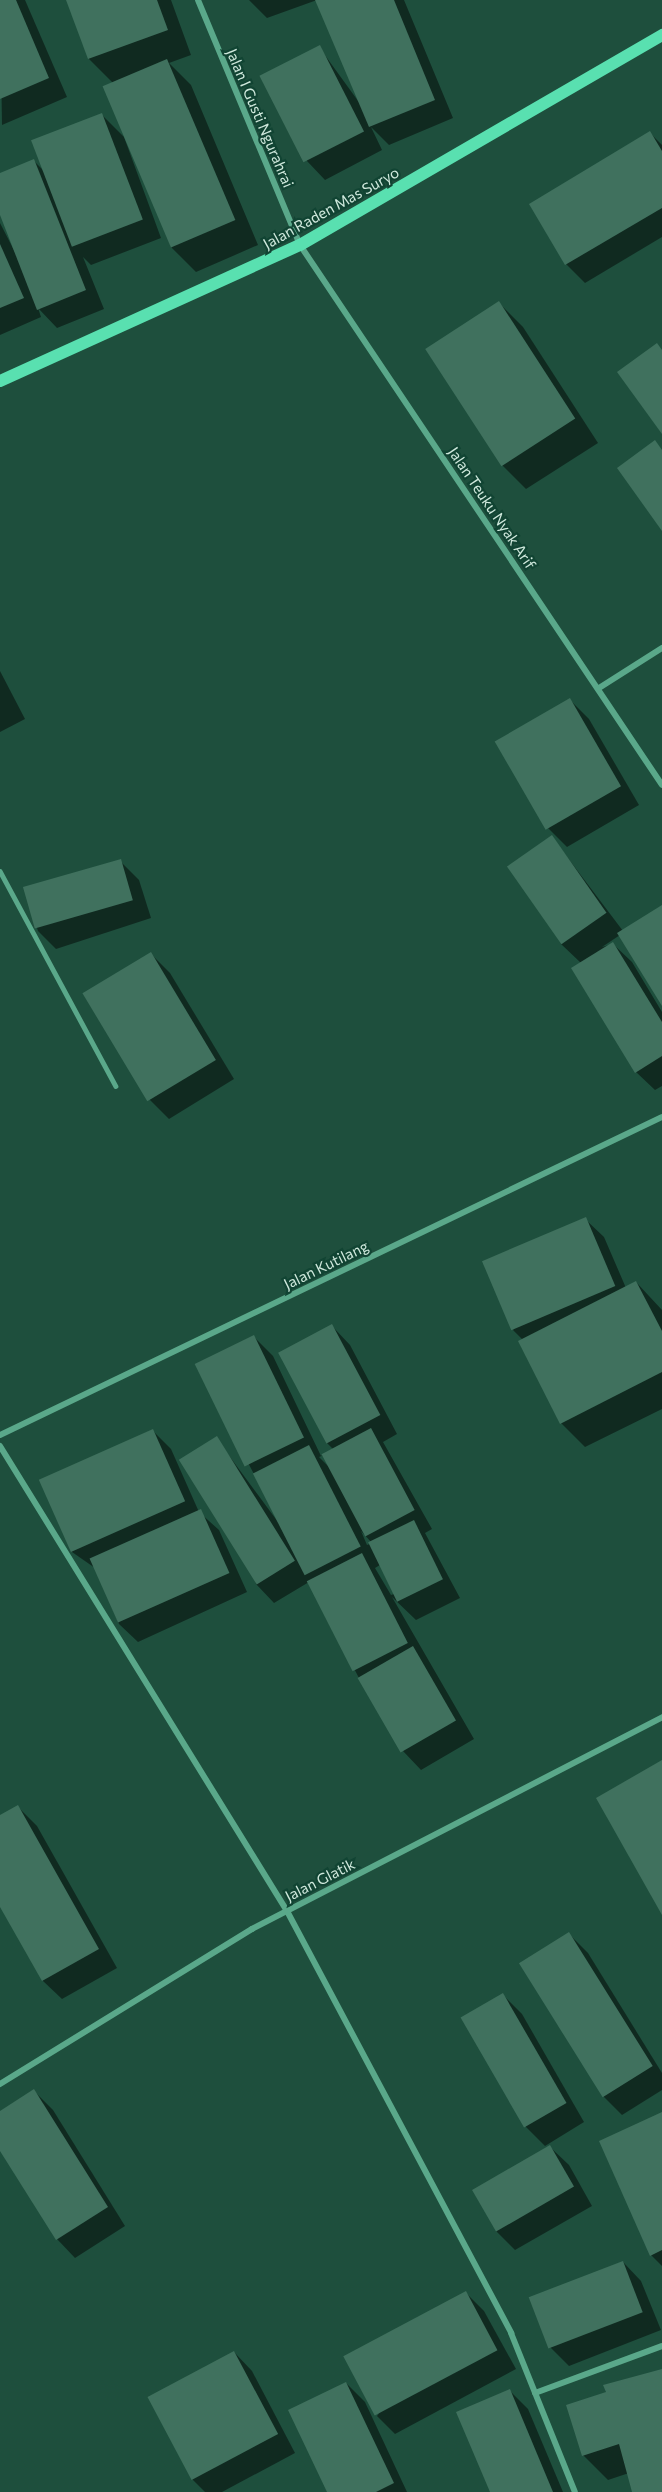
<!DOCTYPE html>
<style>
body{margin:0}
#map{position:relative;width:662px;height:2492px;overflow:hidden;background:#1e4f3d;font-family:Commissioner,sans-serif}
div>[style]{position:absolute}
.shadow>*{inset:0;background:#0007}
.building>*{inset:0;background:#40715e;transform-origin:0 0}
.lane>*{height:4.5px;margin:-2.25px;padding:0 2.25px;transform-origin:2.25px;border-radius:2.25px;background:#5aa88a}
.street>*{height:6px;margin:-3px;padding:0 3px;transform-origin:3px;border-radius:3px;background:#5aa88a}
.secondary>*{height:12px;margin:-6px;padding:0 6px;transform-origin:6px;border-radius:6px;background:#59e0b0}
span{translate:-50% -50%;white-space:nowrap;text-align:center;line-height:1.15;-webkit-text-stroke:4.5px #143;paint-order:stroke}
.street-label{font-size:15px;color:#d0e9dd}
</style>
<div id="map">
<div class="shadow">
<i style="clip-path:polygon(0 0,25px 0,67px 97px,2px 125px)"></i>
<i style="clip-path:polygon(68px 0,171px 0,191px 55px,169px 63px,191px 85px,258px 245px,196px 272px,171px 247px,113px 83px,89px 59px)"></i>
<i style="clip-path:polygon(249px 0,404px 0,453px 118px,389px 145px,371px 127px,382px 150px,325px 180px,307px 161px,319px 47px,361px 105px,317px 0,267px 18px)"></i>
<i style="clip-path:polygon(102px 115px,124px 137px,161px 238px,91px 265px,83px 257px,104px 309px,57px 328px,38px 308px,41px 317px,0 335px,0 223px,19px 260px,0 211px,0 175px,34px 161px,43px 170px)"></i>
<i style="clip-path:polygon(650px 133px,662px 145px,662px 237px,585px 283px,566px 264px)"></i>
<i style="clip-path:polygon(499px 303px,523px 327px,598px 443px,526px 489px,502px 465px)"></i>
<i style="clip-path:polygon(0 671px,25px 719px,0 732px)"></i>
<i style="clip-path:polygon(570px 700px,589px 719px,639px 805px,567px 847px,548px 828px)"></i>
<i style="clip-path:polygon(552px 837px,623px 931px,662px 907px,662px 1003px,620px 935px,602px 947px,613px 944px,632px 962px,662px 1012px,662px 1086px,655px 1090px,636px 1072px,581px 963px,561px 944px)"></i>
<i style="clip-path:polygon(120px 861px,139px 880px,151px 918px,56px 949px,38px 931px,26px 892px)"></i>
<i style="clip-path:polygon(151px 954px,170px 973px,234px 1079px,169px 1119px,150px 1100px)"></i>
<i style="clip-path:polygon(585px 1219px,604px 1237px,626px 1288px,636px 1282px,662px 1310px,662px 1409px,585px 1447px,561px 1423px,523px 1340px,513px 1330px)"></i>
<i style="clip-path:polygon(evenodd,332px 1326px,350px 1345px,397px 1434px,383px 1442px,432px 1529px,425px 1533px,460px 1598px,416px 1620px,392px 1597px,474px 1739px,421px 1770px,403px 1751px,360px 1680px,309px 1582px,274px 1603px,256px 1584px,216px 1438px,281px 1526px,197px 1365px,254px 1337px,273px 1356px,321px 1456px,333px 1449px,327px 1443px,332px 1326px,324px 1455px,328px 1466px,319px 1457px,324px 1455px,332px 1326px,361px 1531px,372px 1543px,367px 1545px,361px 1531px,332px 1326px,380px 1565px,394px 1594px,391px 1595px,375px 1568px,380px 1565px)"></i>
<i style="clip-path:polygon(152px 1430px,171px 1449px,199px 1512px,219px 1530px,247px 1592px,138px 1642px,119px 1624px,95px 1568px,72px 1552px,41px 1481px)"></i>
<i style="clip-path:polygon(18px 1807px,37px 1826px,117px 1968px,62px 1999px,43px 1981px,0 1904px,0 1817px)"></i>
<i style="clip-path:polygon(569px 1934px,588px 1953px,662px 2073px,662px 2090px,622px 2115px,603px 2096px)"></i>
<i style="clip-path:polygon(503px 1995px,522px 2014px,584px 2122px,545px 2146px,526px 2127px)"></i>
<i style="clip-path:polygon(34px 2091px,53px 2110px,125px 2226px,75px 2258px,57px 2239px,0 2148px,0 2113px)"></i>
<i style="clip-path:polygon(662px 2114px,662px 2266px,651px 2255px)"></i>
<i style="clip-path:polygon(550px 2147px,569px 2165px,592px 2206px,515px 2250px,496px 2231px)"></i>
<i style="clip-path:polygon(623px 2262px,641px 2281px,661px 2330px,569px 2366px,550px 2347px)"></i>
<i style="clip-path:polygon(466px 2293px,484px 2311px,516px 2369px,395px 2434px,377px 2416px)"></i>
<i style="clip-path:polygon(234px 2352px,252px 2371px,295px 2453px,222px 2492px,205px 2492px,192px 2479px)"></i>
<i style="clip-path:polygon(662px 2370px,662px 2492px,634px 2492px,629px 2473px,608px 2480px,583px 2455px,608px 2393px,605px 2386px)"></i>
<i style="clip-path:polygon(346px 2383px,365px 2402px,407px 2492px,328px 2492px)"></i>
<i style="clip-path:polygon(510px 2391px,528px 2409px,563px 2492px,491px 2492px)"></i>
</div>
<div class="building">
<i style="clip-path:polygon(0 0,16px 0,49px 78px,0 99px)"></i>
<i style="clip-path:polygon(66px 0,157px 0,168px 30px,88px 59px)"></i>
<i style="clip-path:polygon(315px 0,394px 0,435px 100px,369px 127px)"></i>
<i style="left:320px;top:45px;width:97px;height:68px;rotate:63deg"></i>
<i style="left:167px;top:59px;width:175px;height:70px;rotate:67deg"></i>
<i style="left:102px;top:113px;width:114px;height:76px;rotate:69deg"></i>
<i style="clip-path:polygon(650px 131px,662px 151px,662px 208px,565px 265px,529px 204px)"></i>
<i style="clip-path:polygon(34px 159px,86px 290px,37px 310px,0 215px,0 173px)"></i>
<i style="clip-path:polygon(0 244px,24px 298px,0 308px)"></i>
<i style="left:499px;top:301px;width:140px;height:88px;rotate:57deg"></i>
<i style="clip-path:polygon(657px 343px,662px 350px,662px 434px,617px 372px)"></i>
<i style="clip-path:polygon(655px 440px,662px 450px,662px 531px,617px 468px)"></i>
<i style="left:570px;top:698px;width:102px;height:87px;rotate:60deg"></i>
<i style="left:552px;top:835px;width:95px;height:55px;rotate:55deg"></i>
<i style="left:121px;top:859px;width:43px;height:102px;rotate:74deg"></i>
<i style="clip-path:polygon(662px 905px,662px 1006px,617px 933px)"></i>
<i style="clip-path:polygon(613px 942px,662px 1022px,662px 1056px,635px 1073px,571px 968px)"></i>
<i style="left:151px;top:952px;width:126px;height:80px;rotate:59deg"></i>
<i style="left:586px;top:1217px;width:75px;height:113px;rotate:67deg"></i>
<i style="clip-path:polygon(636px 1281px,662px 1331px,662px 1372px,560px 1424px,518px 1341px)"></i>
<i style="left:332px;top:1324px;width:103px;height:61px;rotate:62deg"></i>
<i style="left:254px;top:1335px;width:114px;height:66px;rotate:64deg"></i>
<i style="left:371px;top:1428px;width:93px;height:56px;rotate:62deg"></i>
<i style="left:153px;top:1429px;width:79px;height:125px;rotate:66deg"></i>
<i style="left:217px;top:1436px;width:147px;height:45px;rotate:58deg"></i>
<i style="left:309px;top:1445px;width:114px;height:63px;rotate:63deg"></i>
<i style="left:201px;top:1509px;width:70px;height:122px;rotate:66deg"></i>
<i style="left:414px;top:1520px;width:66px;height:51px;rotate:64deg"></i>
<i style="left:362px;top:1553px;width:101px;height:62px;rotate:63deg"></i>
<i style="left:413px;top:1646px;width:86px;height:64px;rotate:60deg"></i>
<i style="clip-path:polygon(662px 1760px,662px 1915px,596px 1798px)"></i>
<i style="clip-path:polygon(18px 1805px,99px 1949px,42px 1981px,0 1907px,0 1815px)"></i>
<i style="left:569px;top:1932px;width:158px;height:59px;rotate:58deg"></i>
<i style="left:503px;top:1993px;width:127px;height:49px;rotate:60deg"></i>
<i style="clip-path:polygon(34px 2089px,108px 2207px,56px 2240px,0 2151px,0 2111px)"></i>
<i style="clip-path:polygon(662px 2112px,662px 2250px,650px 2256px,599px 2141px)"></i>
<i style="left:550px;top:2145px;width:48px;height:90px;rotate:60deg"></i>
<i style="left:623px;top:2261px;width:55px;height:101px;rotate:69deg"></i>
<i style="left:466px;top:2291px;width:67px;height:139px;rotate:62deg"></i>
<i style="left:234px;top:2351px;width:94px;height:98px;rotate:62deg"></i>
<i style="clip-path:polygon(662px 2369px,662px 2492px,632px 2492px,619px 2444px,582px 2456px,566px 2405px,606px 2392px,603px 2385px)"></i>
<i style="clip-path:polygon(346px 2382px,394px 2483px,376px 2492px,327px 2492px,288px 2410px)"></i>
<i style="clip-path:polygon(510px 2389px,553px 2492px,490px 2492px,456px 2412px)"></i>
</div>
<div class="lane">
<i style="left:0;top:871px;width:244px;rotate:61.7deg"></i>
</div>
<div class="street">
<i style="left:198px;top:0;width:265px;rotate:67.4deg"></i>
<i style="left:300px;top:245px;width:650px;rotate:56.16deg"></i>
<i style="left:599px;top:688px;width:75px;rotate:-32.4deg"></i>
<i style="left:0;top:1435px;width:734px;rotate:-25.66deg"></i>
<i style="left:0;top:1446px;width:546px;rotate:58.32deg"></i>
<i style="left:287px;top:1911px;width:478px;rotate:62deg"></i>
<i style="left:511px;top:2333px;width:171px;rotate:68.1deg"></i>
<i style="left:0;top:2084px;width:296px;rotate:-31.6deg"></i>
<i style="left:252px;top:1929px;width:462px;rotate:-27.3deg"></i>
<i style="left:535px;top:2393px;width:135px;rotate:-20.3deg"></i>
</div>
<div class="secondary">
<i style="left:0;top:381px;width:329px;rotate:-24.4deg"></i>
<i style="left:300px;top:245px;width:419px;rotate:-30.1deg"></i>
</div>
<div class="street-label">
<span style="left:260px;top:118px;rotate:67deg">Jalan I Gusti Ngurahrai</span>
<span style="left:331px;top:208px;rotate:-29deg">Jalan Raden Mas Suryo</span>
<span style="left:492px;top:508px;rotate:56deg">Jalan Teuku Nyak Arif</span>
<span style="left:326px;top:1265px;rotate:-26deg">Jalan Kutilang</span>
<span style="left:320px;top:1880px;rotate:-27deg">Jalan Glatik</span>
</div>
</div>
